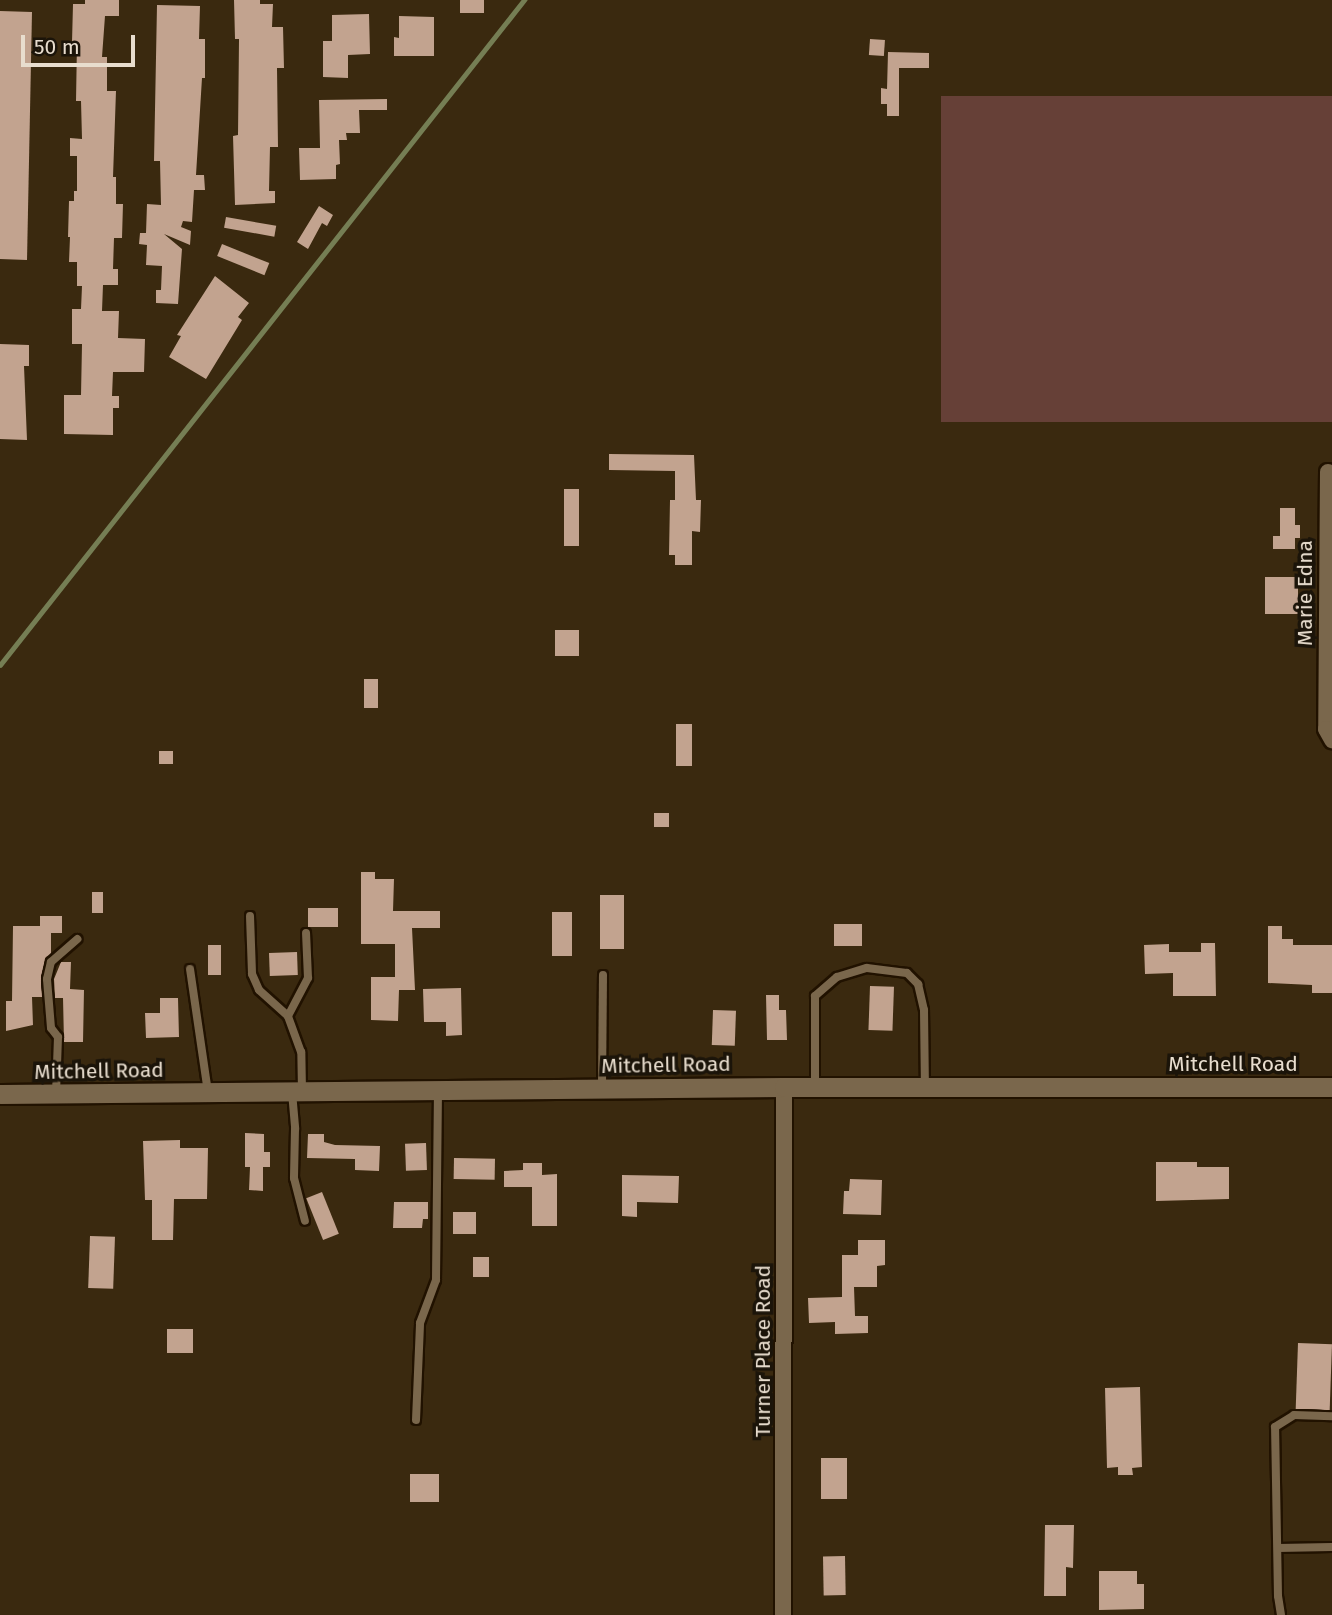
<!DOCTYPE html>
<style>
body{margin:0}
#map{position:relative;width:1332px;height:1615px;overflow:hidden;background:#3a290f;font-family:"Fira Sans",sans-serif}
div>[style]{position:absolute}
.green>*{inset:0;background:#664037;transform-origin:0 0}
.stream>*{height:4.5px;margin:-2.25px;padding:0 2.25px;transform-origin:2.25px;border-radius:2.25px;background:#757e54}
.building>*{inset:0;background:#c2a38f;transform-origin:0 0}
.roads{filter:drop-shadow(2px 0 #211200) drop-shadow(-2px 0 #211200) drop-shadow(0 2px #211200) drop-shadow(0 -2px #211200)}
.service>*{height:8px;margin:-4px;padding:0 4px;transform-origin:4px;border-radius:4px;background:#7a674c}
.minor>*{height:16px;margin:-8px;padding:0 8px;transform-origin:8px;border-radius:8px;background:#7a674c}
.tertiary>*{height:19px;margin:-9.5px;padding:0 9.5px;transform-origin:9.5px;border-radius:9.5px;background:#7a674c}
span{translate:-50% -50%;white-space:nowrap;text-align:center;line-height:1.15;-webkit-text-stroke:7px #1b1409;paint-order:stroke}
.street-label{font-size:21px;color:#e8ddce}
.scale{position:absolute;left:21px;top:35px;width:114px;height:32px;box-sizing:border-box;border:4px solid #e8ddce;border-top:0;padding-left:9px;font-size:21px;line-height:24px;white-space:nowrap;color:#e8ddce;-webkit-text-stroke:5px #1b1409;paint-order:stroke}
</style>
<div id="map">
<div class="green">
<i style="left:941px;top:96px;width:391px;height:326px"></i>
</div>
<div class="stream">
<i style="left:0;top:665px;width:847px;rotate:-51.76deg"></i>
</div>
<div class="building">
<i style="clip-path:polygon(85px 0,119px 0,119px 16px,105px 16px,102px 57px,107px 57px,107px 91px,116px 91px,113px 177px,116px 177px,116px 204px,123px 204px,122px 238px,114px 238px,113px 269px,118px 269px,118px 285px,103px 285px,102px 311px,119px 311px,118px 338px,145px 339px,144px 372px,113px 372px,112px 396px,119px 396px,119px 408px,113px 408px,113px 435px,64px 434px,64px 395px,81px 395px,82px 344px,72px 344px,72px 309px,81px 309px,82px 286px,77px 286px,77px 262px,69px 262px,70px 237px,68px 237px,69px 201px,74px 201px,74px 191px,77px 191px,77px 156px,70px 156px,70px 138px,82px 139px,81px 101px,76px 101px,77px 42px,72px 42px,73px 4px,85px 4px)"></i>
<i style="clip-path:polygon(234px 0,260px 0,260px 4px,273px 4px,272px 27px,283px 27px,284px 68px,277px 68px,278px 147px,270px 147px,269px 191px,275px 191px,275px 203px,235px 205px,233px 136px,238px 135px,239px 39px,235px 39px)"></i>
<i style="left:460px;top:0;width:24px;height:13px"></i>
<i style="clip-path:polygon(157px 5px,200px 6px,199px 39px,205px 39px,205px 78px,202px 78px,196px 175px,204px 175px,205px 190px,194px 190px,192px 222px,183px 221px,181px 227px,191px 231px,190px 245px,164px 234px,182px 249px,178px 304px,156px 303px,156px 290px,161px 290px,162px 266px,146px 265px,147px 245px,139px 244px,140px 233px,146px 233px,147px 204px,161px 205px,160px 161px,154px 161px)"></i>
<i style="clip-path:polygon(0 11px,32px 12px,27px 260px,0 259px)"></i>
<i style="clip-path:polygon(369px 14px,370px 54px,348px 55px,348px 78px,323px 77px,323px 41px,332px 41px,332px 15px)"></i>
<i style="clip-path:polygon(399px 16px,434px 17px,434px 56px,394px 56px,394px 37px,399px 38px)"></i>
<i style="left:870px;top:39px;width:15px;height:16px;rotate:4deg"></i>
<i style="clip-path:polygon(888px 52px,929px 53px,929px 68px,899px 68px,899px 116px,887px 116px,887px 104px,881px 104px,881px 88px,887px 89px)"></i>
<i style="clip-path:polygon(387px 99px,387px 110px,359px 110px,360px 133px,346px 133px,347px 140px,339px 140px,340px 164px,336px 165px,336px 179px,300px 180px,299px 148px,320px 148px,319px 100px)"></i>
<i style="clip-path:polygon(319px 206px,333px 215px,327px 226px,322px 223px,308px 249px,297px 242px)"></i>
<i style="left:226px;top:217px;width:51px;height:11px;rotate:10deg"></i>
<i style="left:222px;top:244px;width:51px;height:13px;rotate:22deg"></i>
<i style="clip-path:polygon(215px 276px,249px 303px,238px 317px,242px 320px,206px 379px,169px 357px,181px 336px,177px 335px)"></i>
<i style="clip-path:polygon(0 344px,29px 345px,29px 366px,24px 366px,27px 440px,0 439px)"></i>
<i style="clip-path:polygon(609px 454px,694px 455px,696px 500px,701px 500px,700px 532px,692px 531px,692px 565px,675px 565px,675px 555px,669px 555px,670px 500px,675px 500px,675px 471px,609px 470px)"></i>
<i style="left:564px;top:489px;width:15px;height:57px"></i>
<i style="clip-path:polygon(1280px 508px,1295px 508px,1295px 525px,1300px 525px,1300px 538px,1295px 538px,1295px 549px,1273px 549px,1273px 536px,1280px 536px)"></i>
<i style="left:1265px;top:577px;width:33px;height:37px"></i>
<i style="left:555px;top:630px;width:24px;height:26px"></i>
<i style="left:364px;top:679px;width:14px;height:29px"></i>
<i style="left:676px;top:724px;width:16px;height:42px"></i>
<i style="left:159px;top:751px;width:14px;height:13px"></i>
<i style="left:669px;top:813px;width:14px;height:15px;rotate:90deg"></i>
<i style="clip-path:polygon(361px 872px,375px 872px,375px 879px,394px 879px,393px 911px,440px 911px,440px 928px,412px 928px,415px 990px,399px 990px,398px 1021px,371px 1020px,371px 977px,395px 977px,395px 944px,361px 944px)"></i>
<i style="left:92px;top:892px;width:11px;height:21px"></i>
<i style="left:600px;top:895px;width:24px;height:54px"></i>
<i style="left:338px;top:908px;width:19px;height:30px;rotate:90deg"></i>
<i style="left:552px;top:912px;width:20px;height:44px"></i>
<i style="clip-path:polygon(40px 916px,62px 916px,62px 933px,51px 933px,51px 954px,45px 961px,41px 978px,42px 997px,32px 997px,33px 1025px,6px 1031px,6px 1001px,12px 1001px,13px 926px,40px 926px)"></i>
<i style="left:834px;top:924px;width:28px;height:22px"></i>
<i style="clip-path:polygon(1268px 926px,1282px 926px,1282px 939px,1293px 939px,1293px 945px,1332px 945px,1332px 993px,1312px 993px,1312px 985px,1268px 983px)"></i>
<i style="clip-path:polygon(1201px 943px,1215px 943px,1216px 996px,1173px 996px,1173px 973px,1145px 974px,1144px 945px,1169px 944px,1169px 952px,1201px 952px)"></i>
<i style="left:208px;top:945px;width:13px;height:30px"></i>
<i style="left:297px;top:952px;width:23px;height:28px;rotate:88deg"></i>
<i style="clip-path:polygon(61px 962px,71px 962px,70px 989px,84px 990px,83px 1042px,64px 1042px,63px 998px,55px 998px,54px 979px)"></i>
<i style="left:870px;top:986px;width:24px;height:44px;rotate:2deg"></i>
<i style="clip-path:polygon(461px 988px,462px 1035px,446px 1036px,446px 1022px,424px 1022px,423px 989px)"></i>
<i style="clip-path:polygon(766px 995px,779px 995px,779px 1010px,786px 1010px,787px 1040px,767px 1040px)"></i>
<i style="clip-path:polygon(160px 998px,178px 998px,179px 1037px,146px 1038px,145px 1013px,160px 1013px)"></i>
<i style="left:713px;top:1010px;width:23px;height:35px;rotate:2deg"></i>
<i style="clip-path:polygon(245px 1133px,264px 1134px,264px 1152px,270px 1152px,270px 1167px,263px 1167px,263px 1191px,249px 1190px,250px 1167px,245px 1167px)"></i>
<i style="clip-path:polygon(308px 1134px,324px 1134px,324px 1142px,335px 1145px,380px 1146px,379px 1171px,355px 1170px,355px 1159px,307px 1158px)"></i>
<i style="clip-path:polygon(180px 1140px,180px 1148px,208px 1148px,207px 1199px,174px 1199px,173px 1240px,152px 1240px,152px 1200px,145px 1200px,143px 1141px)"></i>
<i style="left:426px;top:1143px;width:27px;height:21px;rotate:88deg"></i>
<i style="left:454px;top:1158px;width:41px;height:21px;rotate:1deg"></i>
<i style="clip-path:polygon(1156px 1162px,1197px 1162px,1197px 1167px,1229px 1167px,1229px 1199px,1156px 1201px)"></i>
<i style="clip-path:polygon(523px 1163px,542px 1163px,542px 1175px,557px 1174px,557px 1226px,532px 1226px,532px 1187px,504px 1187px,504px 1171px,523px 1170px)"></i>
<i style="clip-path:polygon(622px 1175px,679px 1176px,678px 1203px,637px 1202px,637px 1217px,622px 1216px)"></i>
<i style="clip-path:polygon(850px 1179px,882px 1180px,881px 1215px,843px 1214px,844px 1191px,849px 1191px)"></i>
<i style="left:322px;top:1192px;width:45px;height:17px;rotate:68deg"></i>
<i style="clip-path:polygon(394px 1202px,428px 1202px,428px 1219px,423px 1219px,422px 1228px,393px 1228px)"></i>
<i style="left:476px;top:1212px;width:22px;height:23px;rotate:90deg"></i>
<i style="left:90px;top:1236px;width:25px;height:52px;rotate:2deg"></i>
<i style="clip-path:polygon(858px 1240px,885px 1240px,885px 1265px,877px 1266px,877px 1287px,854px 1287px,855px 1316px,868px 1316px,868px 1333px,835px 1334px,835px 1322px,809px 1323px,808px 1298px,842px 1297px,842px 1255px,858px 1255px)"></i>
<i style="left:489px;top:1257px;width:20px;height:16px;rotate:90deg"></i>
<i style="left:167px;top:1329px;width:26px;height:24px"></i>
<i style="left:1298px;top:1343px;width:34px;height:66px;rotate:2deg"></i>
<i style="clip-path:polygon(1140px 1387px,1142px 1467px,1132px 1468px,1133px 1475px,1118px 1475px,1118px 1467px,1107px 1468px,1105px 1388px)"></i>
<i style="left:821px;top:1458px;width:26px;height:41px"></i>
<i style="left:410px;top:1474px;width:29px;height:28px"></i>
<i style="clip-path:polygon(1045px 1525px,1074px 1525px,1073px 1568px,1066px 1567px,1066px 1596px,1044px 1596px)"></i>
<i style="left:845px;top:1556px;width:39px;height:22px;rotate:89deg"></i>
<i style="clip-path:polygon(1099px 1571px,1137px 1571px,1137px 1584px,1144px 1584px,1144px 1609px,1099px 1610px)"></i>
</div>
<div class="roads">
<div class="service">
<i style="left:250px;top:916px;width:58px;rotate:88deg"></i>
<i style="left:252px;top:974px;width:17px;rotate:66deg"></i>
<i style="left:259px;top:990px;width:39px;rotate:42deg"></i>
<i style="left:190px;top:969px;width:124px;rotate:81.7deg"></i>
<i style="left:815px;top:1087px;width:91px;rotate:-90deg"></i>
<i style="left:815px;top:996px;width:29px;rotate:-41deg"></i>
<i style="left:837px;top:977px;width:31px;rotate:-17deg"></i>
<i style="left:867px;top:968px;width:40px;rotate:7.1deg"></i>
<i style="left:907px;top:973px;width:16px;rotate:45deg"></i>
<i style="left:918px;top:984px;width:27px;rotate:77deg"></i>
<i style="left:924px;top:1010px;width:77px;rotate:89.3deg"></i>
<i style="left:602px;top:1088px;width:113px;rotate:-89.5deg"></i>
<i style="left:302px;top:1091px;width:39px;rotate:-91deg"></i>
<i style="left:301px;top:1052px;width:38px;rotate:-110deg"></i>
<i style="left:288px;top:1016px;width:43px;rotate:-62.2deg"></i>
<i style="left:308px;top:978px;width:45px;rotate:-92.5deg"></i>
<i style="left:292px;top:1092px;width:37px;rotate:85deg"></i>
<i style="left:295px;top:1129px;width:49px;rotate:91.2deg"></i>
<i style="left:294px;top:1178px;width:44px;rotate:75.7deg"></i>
<i style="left:56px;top:1094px;width:57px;rotate:-88deg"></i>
<i style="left:58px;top:1037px;width:11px;rotate:-128deg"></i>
<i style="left:51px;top:1028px;width:49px;rotate:-94.7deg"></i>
<i style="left:47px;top:979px;width:17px;rotate:-77deg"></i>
<i style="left:51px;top:962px;width:35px;rotate:-41deg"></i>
<i style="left:416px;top:1420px;width:97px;rotate:-87.6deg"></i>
<i style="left:420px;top:1323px;width:46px;rotate:-69.6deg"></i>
<i style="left:436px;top:1280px;width:190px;rotate:-89.4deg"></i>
<i style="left:1278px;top:1548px;width:54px;rotate:-1.1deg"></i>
<i style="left:1281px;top:1615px;width:19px;rotate:-99deg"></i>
<i style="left:1278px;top:1596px;width:169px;rotate:-91deg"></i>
<i style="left:1275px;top:1427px;width:22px;rotate:-32deg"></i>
<i style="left:1294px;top:1415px;width:38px;rotate:2deg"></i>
</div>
<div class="minor">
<i style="left:1328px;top:472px;width:257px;rotate:90.4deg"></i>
<i style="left:1326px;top:729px;width:13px;rotate:61deg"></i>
<i style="left:783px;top:1615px;width:528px;rotate:-89.89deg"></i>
</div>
<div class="tertiary">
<i style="left:0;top:1094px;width:784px;rotate:-0.51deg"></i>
<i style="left:784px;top:1087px;width:548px"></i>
</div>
</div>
<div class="street-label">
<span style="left:1305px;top:593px;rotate:-90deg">Marie Edna</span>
<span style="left:1233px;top:1064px">Mitchell Road</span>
<span style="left:666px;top:1065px;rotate:-1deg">Mitchell Road</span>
<span style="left:99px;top:1071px;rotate:-1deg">Mitchell Road</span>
<span style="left:763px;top:1351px;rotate:-90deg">Turner Place Road</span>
</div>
<div class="scale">50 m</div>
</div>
